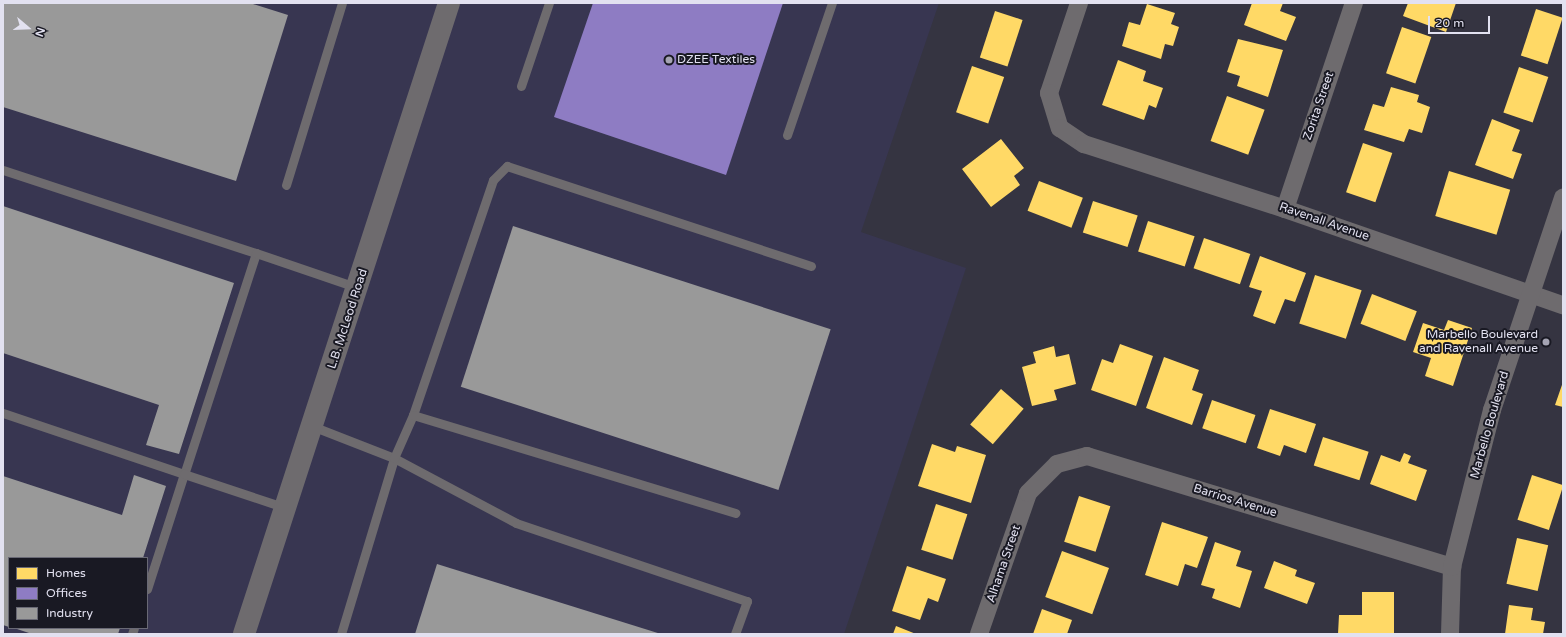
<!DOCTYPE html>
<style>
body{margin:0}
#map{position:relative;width:1566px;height:637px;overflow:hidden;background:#353441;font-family:"Varela Round",sans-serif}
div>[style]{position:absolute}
.built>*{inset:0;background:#383651}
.homes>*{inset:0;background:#ffd966;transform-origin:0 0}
.offices>*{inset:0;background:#8e7cc3}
.industry>*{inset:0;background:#999;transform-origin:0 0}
.service>*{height:9px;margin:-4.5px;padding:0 4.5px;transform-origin:4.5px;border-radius:4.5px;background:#6e6b6e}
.minor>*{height:18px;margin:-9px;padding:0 9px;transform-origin:9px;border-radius:9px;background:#6e6b6e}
.tertiary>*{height:22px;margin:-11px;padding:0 11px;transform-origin:11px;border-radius:11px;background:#6e6b6e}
.dots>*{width:11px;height:11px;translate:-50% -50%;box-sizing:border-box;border:2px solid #191923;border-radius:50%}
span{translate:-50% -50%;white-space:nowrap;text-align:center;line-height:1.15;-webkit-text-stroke:4px #191923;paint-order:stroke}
.poi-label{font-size:12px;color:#e2e1f0}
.left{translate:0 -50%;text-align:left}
.right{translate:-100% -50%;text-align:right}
.street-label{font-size:12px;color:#e2e1f0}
.frame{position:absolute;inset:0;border:4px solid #e2e1f0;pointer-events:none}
.legend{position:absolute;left:8px;top:557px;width:140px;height:72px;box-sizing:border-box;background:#191923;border:1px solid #696975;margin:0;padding:5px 7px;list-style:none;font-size:12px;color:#e2e1f0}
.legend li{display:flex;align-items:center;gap:8px;height:20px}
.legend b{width:20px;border:1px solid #696975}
.north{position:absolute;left:8px;top:8px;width:40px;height:40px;-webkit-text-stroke:3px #191923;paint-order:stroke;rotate:109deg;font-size:11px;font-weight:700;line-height:16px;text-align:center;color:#e2e1f0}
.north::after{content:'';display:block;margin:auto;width:14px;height:18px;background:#e2e1f0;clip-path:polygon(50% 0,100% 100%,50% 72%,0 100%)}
.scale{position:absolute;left:1428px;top:16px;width:62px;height:18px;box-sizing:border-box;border:2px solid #e2e1f0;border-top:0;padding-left:5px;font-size:12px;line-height:14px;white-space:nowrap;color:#e2e1f0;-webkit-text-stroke:3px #191923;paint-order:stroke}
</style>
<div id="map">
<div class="built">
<i style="clip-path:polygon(evenodd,3px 3px,939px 3px,861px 232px,966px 268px,844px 634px,3px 634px,3px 3px,9px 558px,147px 558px,147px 628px,9px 628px,9px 558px)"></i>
</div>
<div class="homes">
<i style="clip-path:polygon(1252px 3px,1283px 3px,1280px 11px,1296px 17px,1286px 41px,1244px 25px)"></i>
<i style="clip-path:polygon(1408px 3px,1456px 3px,1446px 32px,1403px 16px)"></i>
<i style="clip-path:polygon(1147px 4px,1175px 13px,1171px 24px,1179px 27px,1173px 46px,1165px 44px,1161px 59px,1122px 46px,1129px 22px,1140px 25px)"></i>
<i style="left:1536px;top:9px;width:28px;height:49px;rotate:18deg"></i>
<i style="left:995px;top:11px;width:29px;height:49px;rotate:18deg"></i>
<i style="left:1402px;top:27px;width:31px;height:49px;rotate:19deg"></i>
<i style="clip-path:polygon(1238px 39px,1283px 50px,1268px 97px,1237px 86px,1240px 76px,1227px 72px)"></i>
<i style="clip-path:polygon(1118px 60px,1146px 71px,1143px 81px,1163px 88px,1156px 108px,1149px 105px,1144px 120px,1102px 105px)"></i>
<i style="left:972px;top:66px;width:34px;height:49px;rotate:19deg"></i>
<i style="left:1519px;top:67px;width:31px;height:48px;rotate:19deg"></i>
<i style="clip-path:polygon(1391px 87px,1419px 95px,1417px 102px,1430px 107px,1422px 133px,1409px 129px,1404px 142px,1364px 130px,1373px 104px,1384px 107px)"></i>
<i style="left:1227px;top:96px;width:40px;height:48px;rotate:20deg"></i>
<i style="clip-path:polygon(1492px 119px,1520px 130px,1512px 151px,1522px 154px,1513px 179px,1475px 165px)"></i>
<i style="clip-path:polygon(1001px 139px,1024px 168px,1014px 176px,1020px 185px,991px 207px,962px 169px)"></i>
<i style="left:1363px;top:143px;width:31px;height:52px;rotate:19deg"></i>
<i style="left:1449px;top:171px;width:64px;height:47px;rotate:17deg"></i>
<i style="left:1039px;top:181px;width:47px;height:32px;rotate:21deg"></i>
<i style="left:1093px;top:201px;width:47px;height:33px;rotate:18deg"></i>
<i style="left:1148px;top:221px;width:49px;height:32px;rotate:18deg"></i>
<i style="left:1204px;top:238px;width:49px;height:32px;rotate:19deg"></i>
<i style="clip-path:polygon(1260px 256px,1306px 273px,1295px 302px,1285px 299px,1275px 324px,1253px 316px,1262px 291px,1249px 287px)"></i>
<i style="left:1315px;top:275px;width:49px;height:51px;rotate:18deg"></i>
<i style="left:1372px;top:294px;width:48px;height:32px;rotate:21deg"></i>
<i style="clip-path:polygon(1448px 320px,1472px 328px,1453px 386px,1425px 376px,1431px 358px,1413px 352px,1423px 323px,1444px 330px)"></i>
<i style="clip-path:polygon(1120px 344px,1153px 356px,1136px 406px,1091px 390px,1102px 359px,1113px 363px)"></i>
<i style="clip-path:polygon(1054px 346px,1056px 357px,1069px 354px,1076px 384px,1054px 390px,1057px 400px,1032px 406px,1022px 367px,1036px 363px,1033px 352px)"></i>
<i style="clip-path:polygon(1164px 357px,1199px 370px,1192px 390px,1203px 394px,1192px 425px,1146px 408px)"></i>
<i style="clip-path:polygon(1563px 382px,1563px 407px,1555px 405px)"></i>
<i style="left:1001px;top:389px;width:30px;height:47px;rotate:41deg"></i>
<i style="left:1212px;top:400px;width:46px;height:30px;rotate:19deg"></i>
<i style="clip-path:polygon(1270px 409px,1316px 424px,1306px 453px,1284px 445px,1280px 456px,1257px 448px)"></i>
<i style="left:1323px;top:437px;width:48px;height:30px;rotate:18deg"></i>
<i style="clip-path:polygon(932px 444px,955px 452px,957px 446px,986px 455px,971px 503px,918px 486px)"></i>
<i style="clip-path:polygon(1404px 453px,1411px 456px,1408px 463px,1427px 470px,1416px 501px,1370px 484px,1381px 455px,1400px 462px)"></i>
<i style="left:1532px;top:475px;width:33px;height:47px;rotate:18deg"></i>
<i style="left:1079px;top:496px;width:33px;height:48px;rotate:18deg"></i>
<i style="left:936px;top:504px;width:33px;height:48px;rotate:18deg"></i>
<i style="clip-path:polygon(1162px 522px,1208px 537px,1197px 568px,1185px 564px,1178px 586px,1145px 575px)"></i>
<i style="left:1517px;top:538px;width:32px;height:47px;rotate:13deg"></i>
<i style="clip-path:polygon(1215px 542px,1241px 551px,1236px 566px,1252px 571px,1240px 608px,1212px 598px,1215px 589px,1201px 585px)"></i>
<i style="left:1062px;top:551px;width:50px;height:49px;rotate:20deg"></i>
<i style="clip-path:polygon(1274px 561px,1297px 570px,1295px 576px,1315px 583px,1307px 604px,1264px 588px)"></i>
<i style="clip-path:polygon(907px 566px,946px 579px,938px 602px,928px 598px,920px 620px,892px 611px)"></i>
<i style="clip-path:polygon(1362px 592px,1394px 592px,1394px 634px,1338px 634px,1339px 615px,1362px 615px)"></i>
<i style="clip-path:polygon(1509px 605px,1533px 608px,1531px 620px,1545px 622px,1543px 634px,1505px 634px)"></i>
<i style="clip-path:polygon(1042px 609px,1072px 620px,1067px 634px,1033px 634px)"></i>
<i style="clip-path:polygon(896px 626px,916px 634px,893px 634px)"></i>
</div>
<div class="offices">
<i style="clip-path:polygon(593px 3px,783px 3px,726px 175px,554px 117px)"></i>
</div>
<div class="industry">
<i style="clip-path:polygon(3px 3px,250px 3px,288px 15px,236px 181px,3px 107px)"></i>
<i style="clip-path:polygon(3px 206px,234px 283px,179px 454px,146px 445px,159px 405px,3px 353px)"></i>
<i style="left:513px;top:226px;width:334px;height:169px;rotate:18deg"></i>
<i style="clip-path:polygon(134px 475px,166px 486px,143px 558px,9px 558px,9px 627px,3px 625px,3px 476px,122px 515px)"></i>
<i style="clip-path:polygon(437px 564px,661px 634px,415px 634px)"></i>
<i style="clip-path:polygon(14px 628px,120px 628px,118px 634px,32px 634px)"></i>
</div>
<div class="service">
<i style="left:521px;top:86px;width:88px;rotate:-71.4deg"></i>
<i style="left:787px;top:135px;width:139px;rotate:-71.2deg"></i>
<i style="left:3px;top:170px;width:266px;rotate:18.2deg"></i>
<i style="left:256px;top:253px;width:232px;rotate:108deg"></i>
<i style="left:184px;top:474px;width:191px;rotate:-161.4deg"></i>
<i style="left:286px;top:185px;width:190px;rotate:-72.9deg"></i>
<i style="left:256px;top:253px;width:106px;rotate:18.8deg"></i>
<i style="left:413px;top:415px;width:248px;rotate:-71.2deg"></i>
<i style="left:493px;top:180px;width:20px;rotate:-45deg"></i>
<i style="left:507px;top:166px;width:320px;rotate:18.2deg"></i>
<i style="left:312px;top:426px;width:88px;rotate:21.3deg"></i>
<i style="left:394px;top:458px;width:138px;rotate:28deg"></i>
<i style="left:516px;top:523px;width:244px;rotate:18.7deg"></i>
<i style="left:747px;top:601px;width:35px;rotate:110deg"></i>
<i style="left:147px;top:589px;width:121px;rotate:-72.2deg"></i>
<i style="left:184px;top:474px;width:108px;rotate:18.4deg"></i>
<i style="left:132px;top:634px;width:6px;rotate:-72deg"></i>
<i style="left:341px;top:634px;width:184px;rotate:-73.2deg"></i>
<i style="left:394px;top:458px;width:47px;rotate:-66.2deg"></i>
<i style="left:413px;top:415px;width:337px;rotate:16.9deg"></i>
</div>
<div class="minor">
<i style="left:1079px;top:3px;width:95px;rotate:108.4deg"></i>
<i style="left:1049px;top:93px;width:37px;rotate:73deg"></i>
<i style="left:1060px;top:128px;width:29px;rotate:34deg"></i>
<i style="left:1084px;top:144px;width:211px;rotate:17.9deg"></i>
<i style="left:1285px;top:209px;width:294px;rotate:19.1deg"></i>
<i style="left:1285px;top:209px;width:217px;rotate:-71.5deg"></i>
<i style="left:979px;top:634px;width:149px;rotate:-70.8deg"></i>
<i style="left:1028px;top:493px;width:41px;rotate:-45deg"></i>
<i style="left:1057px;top:464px;width:31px;rotate:-15deg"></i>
<i style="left:1087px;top:456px;width:382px;rotate:16.9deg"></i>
<i style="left:1450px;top:634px;width:67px;rotate:-88.3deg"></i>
<i style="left:1452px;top:567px;width:162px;rotate:-75.7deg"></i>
<i style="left:1492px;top:410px;width:224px;rotate:-71.5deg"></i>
</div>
<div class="tertiary">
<i style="left:244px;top:634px;width:663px;rotate:-72deg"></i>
</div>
<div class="dots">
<i style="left:669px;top:60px;background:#a5a4b3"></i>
<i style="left:1546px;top:342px;background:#a5a4b3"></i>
</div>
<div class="poi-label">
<span class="left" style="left:677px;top:60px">DZEE Textiles</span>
<span class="right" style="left:1538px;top:342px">Marbello Boulevard<br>and Ravenall Avenue</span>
</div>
<div class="street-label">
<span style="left:1319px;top:106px;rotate:-71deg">Zorita Street</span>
<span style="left:1324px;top:222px;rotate:19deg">Ravenall Avenue</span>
<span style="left:348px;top:319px;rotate:-72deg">L.B. McLeod Road</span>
<span style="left:1490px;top:425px;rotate:-74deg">Marbello Boulevard</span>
<span style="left:1235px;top:501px;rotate:17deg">Barrios Avenue</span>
<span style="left:1004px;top:564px;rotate:-71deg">Alhama Street</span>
</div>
<div class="frame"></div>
<ul class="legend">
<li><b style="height:11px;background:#ffd966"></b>Homes</li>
<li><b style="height:11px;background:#8e7cc3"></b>Offices</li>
<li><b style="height:11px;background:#999"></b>Industry</li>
</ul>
<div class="north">N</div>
<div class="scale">20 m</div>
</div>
